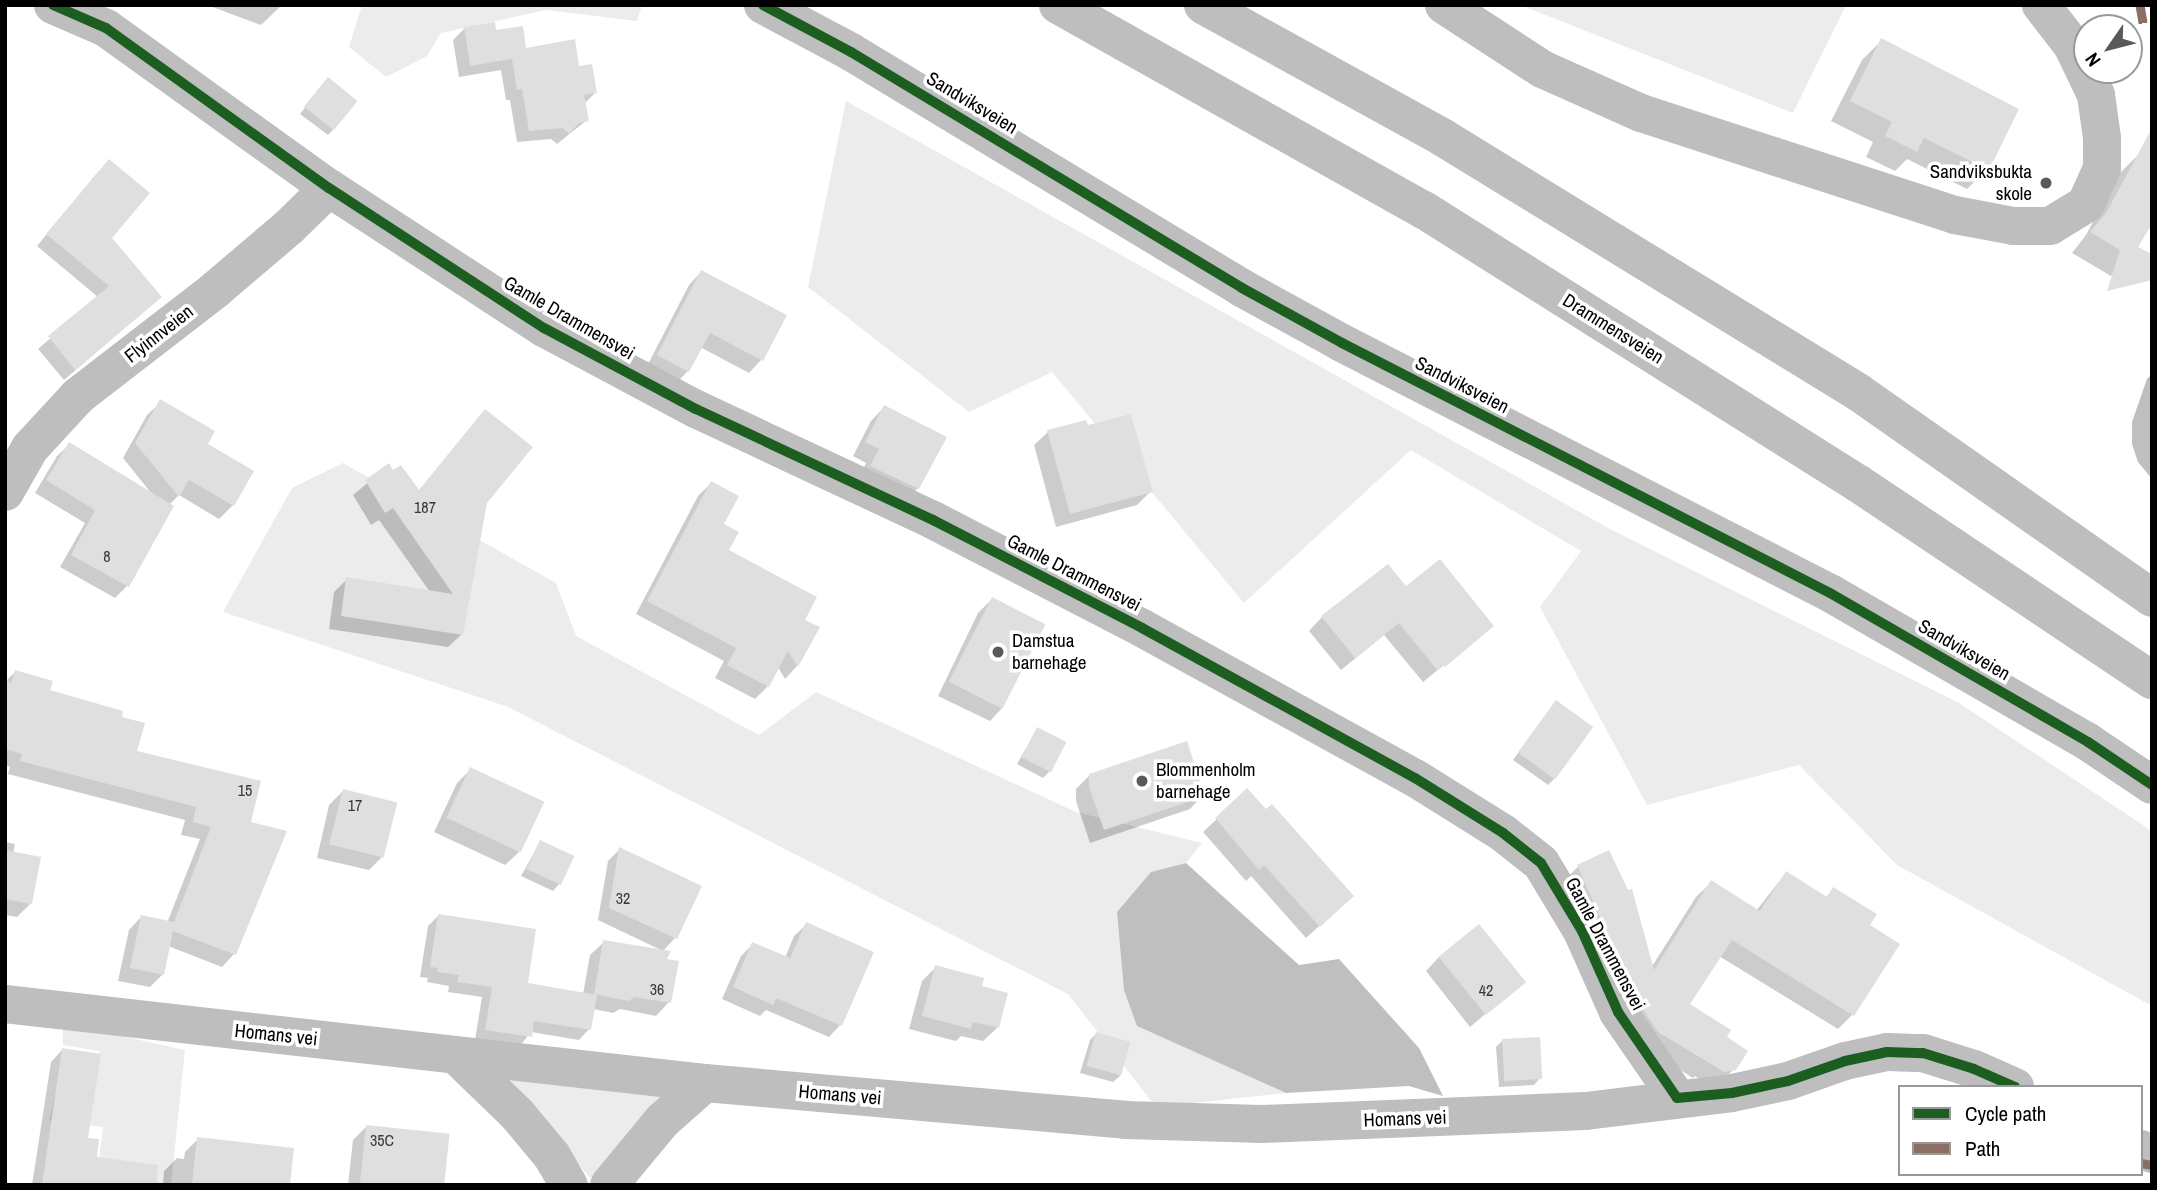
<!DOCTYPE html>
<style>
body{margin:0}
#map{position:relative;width:2157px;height:1190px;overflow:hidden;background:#fff;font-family:"Archivo Narrow",sans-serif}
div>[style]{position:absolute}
.green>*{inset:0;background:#ececec}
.water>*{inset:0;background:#bfbfbf}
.shadow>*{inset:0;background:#0003}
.building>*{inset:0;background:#dfdfdf;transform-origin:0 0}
.minor>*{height:38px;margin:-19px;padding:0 19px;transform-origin:19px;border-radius:19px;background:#bebebe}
.major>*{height:38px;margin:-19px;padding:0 19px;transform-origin:19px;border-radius:19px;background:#bebebe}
.highway>*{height:38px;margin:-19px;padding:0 19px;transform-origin:19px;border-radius:19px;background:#bebebe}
.quiet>*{height:9px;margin-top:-4.5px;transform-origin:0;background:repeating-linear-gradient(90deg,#8d6e63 0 18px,transparent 0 27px)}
.cycleway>*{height:10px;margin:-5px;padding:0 5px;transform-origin:5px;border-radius:5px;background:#1b5e20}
.dots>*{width:19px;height:19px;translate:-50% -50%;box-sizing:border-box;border:4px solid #fff;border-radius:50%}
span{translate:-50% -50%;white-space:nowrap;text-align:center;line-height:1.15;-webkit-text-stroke:7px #fff;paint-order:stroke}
.number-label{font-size:16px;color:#383838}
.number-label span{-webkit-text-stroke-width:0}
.street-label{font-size:19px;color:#000}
.poi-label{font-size:19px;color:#000}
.right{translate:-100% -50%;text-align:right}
.left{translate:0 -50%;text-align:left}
.frame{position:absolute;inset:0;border:7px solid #000;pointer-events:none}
.legend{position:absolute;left:1898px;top:1085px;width:245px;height:91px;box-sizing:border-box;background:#fff;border:2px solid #999;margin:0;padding:9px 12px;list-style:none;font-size:21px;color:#000}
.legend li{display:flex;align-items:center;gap:14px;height:35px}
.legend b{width:35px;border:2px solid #999}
.north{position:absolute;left:2073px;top:14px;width:70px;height:70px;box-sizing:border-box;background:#fff;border:2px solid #999;border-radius:50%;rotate:235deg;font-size:19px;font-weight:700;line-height:28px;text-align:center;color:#000}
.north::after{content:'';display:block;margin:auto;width:24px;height:32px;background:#595959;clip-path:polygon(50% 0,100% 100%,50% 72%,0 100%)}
</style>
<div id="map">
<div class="green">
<i style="clip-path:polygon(362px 5px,642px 5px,637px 21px,546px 10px,441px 33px,427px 56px,386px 77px,349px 47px)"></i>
<i style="clip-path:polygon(1520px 5px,1846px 5px,1793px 113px)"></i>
<i style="clip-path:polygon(846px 101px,1612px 530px,1959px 703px,2152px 831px,2152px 1006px,1897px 865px,1799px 765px,1647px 805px,1540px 607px,1581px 551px,1411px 450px,1244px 603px,1052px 372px,969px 412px,808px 287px)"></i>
<i style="clip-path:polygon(343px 463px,556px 583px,576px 636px,759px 735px,816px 692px,1076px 812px,1202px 843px,1186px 863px,1151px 872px,1137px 1026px,1286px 1093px,1156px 1107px,1068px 994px,508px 707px,223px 612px,292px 488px)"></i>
<i style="clip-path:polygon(63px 1023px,185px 1050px,171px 1185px,96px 1185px,103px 1127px,49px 1121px,56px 1091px,93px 1096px,100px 1051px,63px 1045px)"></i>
<i style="clip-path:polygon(500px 1068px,673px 1091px,590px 1178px)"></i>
</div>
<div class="water">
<i style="clip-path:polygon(2152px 374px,2152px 479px,2138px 462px,2132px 444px,2132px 422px,2147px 379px)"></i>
<i style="clip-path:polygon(1186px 863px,1299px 965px,1339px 959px,1419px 1048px,1443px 1096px,1409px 1086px,1286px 1093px,1137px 1026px,1124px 990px,1117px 912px,1151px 872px)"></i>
</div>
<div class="shadow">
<i style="clip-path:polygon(207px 5px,282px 5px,261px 25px)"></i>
<i style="clip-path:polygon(465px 28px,495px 32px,525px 50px,578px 68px,596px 92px,584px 104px,587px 120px,557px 144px,551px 139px,517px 142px,510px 100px,506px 100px,501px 70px,459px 77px,453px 40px)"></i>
<i style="clip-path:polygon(1882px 40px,1987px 169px,1967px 189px,1907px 159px,1895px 171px,1866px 157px,1873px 142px,1831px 121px,1862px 60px)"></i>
<i style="clip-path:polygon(322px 86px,334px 129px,328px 135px,300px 114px)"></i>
<i style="clip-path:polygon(2138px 155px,2131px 256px,2111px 276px,2072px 253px,2086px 235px,2118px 175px)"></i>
<i style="clip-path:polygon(98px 172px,109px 238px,149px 307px,64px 380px,38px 349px,98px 297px,37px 246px)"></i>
<i style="clip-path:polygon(701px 272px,785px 316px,761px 360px,749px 373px,700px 347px,688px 371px,675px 384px,646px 368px,689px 285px)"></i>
<i style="clip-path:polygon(161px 402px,233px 505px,219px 519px,179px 495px,169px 505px,172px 507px,127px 586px,115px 598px,60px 567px,85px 523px,35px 493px,57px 456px,69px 445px,152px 494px,123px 458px,147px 415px)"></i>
<i style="clip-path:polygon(884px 407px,918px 488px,904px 502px,858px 480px,866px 463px,853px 456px,871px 421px)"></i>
<i style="clip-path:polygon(1087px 428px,1151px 491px,1137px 505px,1056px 527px,1034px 445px,1048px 432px)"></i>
<i style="clip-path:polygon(388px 466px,418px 492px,485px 503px,462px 634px,448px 647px,329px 629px,334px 592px,347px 579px,430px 592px,379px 520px,371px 525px,353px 495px)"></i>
<i style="clip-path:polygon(711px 483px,727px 551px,802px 620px,817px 628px,797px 666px,785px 679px,778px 667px,768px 686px,755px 699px,715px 678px,724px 661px,636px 614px,698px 496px)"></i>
<i style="clip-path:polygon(1406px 589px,1492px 626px,1423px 682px,1384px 635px,1341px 670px,1309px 631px,1322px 617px)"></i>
<i style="clip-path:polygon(992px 599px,1003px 707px,990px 721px,938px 696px,978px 613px)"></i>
<i style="clip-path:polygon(15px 672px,48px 691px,120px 718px,135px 753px,249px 823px,234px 954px,222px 967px,168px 946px,162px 975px,150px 987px,118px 981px,129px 930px,141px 917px,167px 923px,200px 839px,181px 835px,185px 820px,8px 774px,10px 767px,5px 765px,5px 682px)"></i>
<i style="clip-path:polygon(1556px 702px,1554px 779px,1548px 785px,1513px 760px)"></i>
<i style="clip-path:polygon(1037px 729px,1050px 771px,1043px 778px,1017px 764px)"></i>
<i style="clip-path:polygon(471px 769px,519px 852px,505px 865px,434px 832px,457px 783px)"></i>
<i style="clip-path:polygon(1090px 775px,1203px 795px,1190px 809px,1090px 843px,1076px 801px,1076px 789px)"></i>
<i style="clip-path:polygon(343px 791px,382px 857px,369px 870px,317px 858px,329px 805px)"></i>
<i style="clip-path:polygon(1247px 791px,1339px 908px,1306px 938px,1251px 876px,1246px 881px,1203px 832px)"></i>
<i style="clip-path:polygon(5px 842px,15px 844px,13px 853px,30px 904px,17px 917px,5px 915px)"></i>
<i style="clip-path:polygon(540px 842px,559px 884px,553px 891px,521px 876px)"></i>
<i style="clip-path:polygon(620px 849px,700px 887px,675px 938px,663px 951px,598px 920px,608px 861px)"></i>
<i style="clip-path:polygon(1578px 867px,1651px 968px,1696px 897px,1711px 883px,1756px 911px,1786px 873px,1825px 898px,1834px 889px,1868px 925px,1853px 1014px,1838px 1029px,1719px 956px,1688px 1004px,1724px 1038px,1734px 1069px,1719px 1084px,1709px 1086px,1695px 1076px,1693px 1078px,1644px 1047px,1563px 881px)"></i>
<i style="clip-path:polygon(438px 916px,526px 985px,583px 994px,590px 955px,604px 942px,665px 960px,669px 1002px,656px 1016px,620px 1009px,613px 1013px,593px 1009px,589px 1029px,579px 1040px,531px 1032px,519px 1047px,475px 1040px,482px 997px,448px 992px,449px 986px,427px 982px,428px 978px,420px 977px,428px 926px)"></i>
<i style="clip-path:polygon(806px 925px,872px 953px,840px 1025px,829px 1037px,766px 1010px,760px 1016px,722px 999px,741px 956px,753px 944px,785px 958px,794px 936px)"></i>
<i style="clip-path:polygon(1439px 957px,1523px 982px,1470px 1027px,1426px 971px)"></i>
<i style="clip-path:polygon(936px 967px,997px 1028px,983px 1041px,961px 1036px,956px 1041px,909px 1029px,922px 981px)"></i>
<i style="clip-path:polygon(1096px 1034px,1120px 1076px,1113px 1082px,1080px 1073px,1090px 1040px)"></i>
<i style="clip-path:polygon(1503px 1040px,1540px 1078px,1534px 1085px,1499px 1087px,1496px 1047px)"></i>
<i style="clip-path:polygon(62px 1050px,86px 1139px,93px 1185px,32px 1185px,51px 1062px)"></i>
<i style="clip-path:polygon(366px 1127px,443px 1185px,348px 1185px,353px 1140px)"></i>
<i style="clip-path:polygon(198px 1139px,288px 1185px,163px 1185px,164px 1171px,177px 1158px,184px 1159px,185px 1152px)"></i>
</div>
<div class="building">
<i style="clip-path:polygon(495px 22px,496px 30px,523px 26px,526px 48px,575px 39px,579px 66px,592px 64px,597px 93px,584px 95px,589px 121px,579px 123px,569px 134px,563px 128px,529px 131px,522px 89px,517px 90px,512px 59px,470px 66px,464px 27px)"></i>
<i style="clip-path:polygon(1881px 38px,2019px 109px,1989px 170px,1924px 138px,1917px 152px,1885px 136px,1892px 122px,1850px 101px)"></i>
<i style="left:328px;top:77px;width:38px;height:38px;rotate:39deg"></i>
<i style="clip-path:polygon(2152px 128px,2152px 224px,2138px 247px,2152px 254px,2152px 280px,2107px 291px,2120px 250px,2090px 232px,2106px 213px)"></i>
<i style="clip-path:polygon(109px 159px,150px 193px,112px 238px,162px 297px,75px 370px,48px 336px,109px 286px,46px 234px)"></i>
<i style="clip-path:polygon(701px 270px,787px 315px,763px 361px,710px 333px,689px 372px,657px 355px)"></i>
<i style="clip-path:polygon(160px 399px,215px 431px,208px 444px,254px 471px,234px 506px,189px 480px,179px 497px,135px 443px)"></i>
<i style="clip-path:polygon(884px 405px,947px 437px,919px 489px,870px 466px,879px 449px,865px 442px)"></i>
<i style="clip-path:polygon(485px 409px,533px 447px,487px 503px,463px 635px,341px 616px,346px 577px,453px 594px,393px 508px,385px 513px,365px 480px,389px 463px,393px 470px,401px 465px,419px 490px)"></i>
<i style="clip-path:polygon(1131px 414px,1153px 492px,1070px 514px,1047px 430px,1086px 420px,1088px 425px)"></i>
<i style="clip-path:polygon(69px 442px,174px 506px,129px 587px,71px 555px,95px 510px,46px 480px)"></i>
<i style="clip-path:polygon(711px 481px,739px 496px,724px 524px,739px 532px,729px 550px,817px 597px,805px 620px,820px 627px,798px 667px,788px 651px,769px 687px,727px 665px,736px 648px,647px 601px)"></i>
<i style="clip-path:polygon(1440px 559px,1494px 626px,1445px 667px,1443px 665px,1437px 670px,1399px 623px,1355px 658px,1321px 616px,1388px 564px,1406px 586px)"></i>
<i style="left:992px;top:597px;width:60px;height:95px;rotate:27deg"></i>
<i style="clip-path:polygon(15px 670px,53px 681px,50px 690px,123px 711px,122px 717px,145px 723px,137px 751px,261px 781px,251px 822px,287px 831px,236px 955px,173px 931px,164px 975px,130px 968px,141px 915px,174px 922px,211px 827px,193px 822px,196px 807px,20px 761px,22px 754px,5px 749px,5px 679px,11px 683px)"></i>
<i style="left:1556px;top:700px;width:46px;height:65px;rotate:36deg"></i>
<i style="left:1037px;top:727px;width:33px;height:34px;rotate:27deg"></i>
<i style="clip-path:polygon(1187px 741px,1205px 796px,1104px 830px,1089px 787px,1089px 774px)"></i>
<i style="left:470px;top:767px;width:82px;height:56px;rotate:25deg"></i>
<i style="clip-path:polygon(1247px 788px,1266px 809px,1272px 804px,1354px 896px,1320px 927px,1264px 865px,1259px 870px,1215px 818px)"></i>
<i style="left:343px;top:789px;width:56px;height:57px;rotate:14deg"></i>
<i style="left:540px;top:840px;width:38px;height:32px;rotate:25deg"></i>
<i style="clip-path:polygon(619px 847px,702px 886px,677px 939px,609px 908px)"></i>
<i style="clip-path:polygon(5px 850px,41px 857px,32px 904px,5px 899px)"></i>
<i style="clip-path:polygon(1609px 850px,1628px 890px,1632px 889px,1654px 970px,1711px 880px,1760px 911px,1786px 871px,1827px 897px,1833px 887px,1877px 914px,1870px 925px,1900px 944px,1854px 1016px,1732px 940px,1690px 1004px,1731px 1030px,1727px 1037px,1748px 1051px,1736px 1070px,1724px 1072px,1658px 1032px,1637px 1001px,1577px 865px)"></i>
<i style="clip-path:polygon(438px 914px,536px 929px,528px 983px,597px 995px,591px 1030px,534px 1021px,532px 1037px,485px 1030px,492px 987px,457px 982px,459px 975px,437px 972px,438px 968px,430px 967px)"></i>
<i style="clip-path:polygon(806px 922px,874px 952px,842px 1026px,776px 998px,773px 1005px,733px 987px,752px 942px,790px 958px)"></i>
<i style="left:1479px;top:924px;width:75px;height:52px;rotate:51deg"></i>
<i style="clip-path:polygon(603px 940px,671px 951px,667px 959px,679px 961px,671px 1003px,635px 997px,628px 1001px,594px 994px)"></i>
<i style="clip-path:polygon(935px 965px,984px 978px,982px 986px,1008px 993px,999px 1028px,972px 1022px,971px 1029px,922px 1016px)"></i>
<i style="left:1096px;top:1032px;width:36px;height:35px;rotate:16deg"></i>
<i style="left:1540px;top:1037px;width:42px;height:38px;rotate:87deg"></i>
<i style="clip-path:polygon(62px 1048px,101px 1054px,88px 1138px,99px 1139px,97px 1157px,158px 1165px,157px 1185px,42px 1185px)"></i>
<i style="left:366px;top:1125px;width:84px;height:58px;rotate:6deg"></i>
<i style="clip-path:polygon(197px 1137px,294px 1148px,290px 1185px,192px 1185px)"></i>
</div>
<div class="minor">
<i style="left:53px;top:5px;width:58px;rotate:23.5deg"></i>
<i style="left:106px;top:28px;width:274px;rotate:35.7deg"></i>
<i style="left:329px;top:188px;width:257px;rotate:33.1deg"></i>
<i style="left:544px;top:328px;width:172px;rotate:28.1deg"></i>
<i style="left:696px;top:409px;width:262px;rotate:25.1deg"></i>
<i style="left:933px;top:520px;width:235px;rotate:27.3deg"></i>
<i style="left:1142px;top:628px;width:311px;rotate:28.8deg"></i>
<i style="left:1415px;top:778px;width:104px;rotate:32deg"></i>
<i style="left:1503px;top:833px;width:48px;rotate:38.3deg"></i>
<i style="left:1541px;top:863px;width:79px;rotate:58.9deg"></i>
<i style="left:1582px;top:931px;width:89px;rotate:66deg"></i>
<i style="left:1618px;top:1012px;width:104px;rotate:55.5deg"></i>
<i style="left:1444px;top:5px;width:117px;rotate:33.1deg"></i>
<i style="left:1542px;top:69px;width:108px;rotate:24deg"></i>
<i style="left:1641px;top:113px;width:330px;rotate:18deg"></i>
<i style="left:1955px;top:215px;width:59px;rotate:10.7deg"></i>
<i style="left:2013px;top:226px;width:37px"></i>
<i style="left:2050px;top:226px;width:42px;rotate:-31.4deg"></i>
<i style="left:2086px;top:204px;width:39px;rotate:-66deg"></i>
<i style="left:2102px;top:168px;width:30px;rotate:-90deg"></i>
<i style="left:2102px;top:138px;width:43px;rotate:-97.9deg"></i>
<i style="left:2096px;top:95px;width:55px;rotate:-115.6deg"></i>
<i style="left:2072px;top:45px;width:51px;rotate:-127.8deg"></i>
<i style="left:5px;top:492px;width:51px;rotate:-60.4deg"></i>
<i style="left:30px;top:448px;width:71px;rotate:-47.3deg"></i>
<i style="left:78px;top:396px;width:173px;rotate:-37.7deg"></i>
<i style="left:215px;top:290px;width:97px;rotate:-40.4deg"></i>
<i style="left:289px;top:227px;width:56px;rotate:-44.3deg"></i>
<i style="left:5px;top:1004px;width:704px;rotate:6.44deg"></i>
<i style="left:705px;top:1083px;width:422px;rotate:5deg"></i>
<i style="left:1125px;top:1120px;width:137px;rotate:1.7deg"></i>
<i style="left:1262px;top:1124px;width:324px;rotate:-2.3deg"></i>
<i style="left:1586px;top:1111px;width:147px;rotate:-7deg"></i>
<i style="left:1732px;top:1093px;width:57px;rotate:-12.1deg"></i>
<i style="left:1788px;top:1081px;width:60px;rotate:-19.3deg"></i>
<i style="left:1845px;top:1061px;width:43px;rotate:-12.1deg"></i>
<i style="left:1887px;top:1052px;width:36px;rotate:2deg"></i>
<i style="left:1923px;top:1053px;width:53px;rotate:17.4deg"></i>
<i style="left:1974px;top:1069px;width:45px;rotate:23.7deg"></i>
<i style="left:458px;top:1057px;width:82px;rotate:44deg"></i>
<i style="left:517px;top:1114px;width:55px;rotate:50.2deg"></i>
<i style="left:552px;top:1156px;width:34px;rotate:60deg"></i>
<i style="left:2141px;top:1149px;width:12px;rotate:24deg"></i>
<i style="left:609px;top:1185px;width:83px;rotate:-50.4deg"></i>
<i style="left:662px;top:1121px;width:57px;rotate:-41.5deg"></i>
</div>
<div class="major">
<i style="left:763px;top:5px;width:100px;rotate:28.1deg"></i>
<i style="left:851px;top:52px;width:457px;rotate:31.1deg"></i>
<i style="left:1242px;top:288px;width:114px;rotate:28.8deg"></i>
<i style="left:1342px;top:343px;width:548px;rotate:27.13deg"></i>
<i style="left:1830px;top:593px;width:298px;rotate:30deg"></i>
<i style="left:2088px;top:742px;width:77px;rotate:33.9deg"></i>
</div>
<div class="highway">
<i style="left:1058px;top:5px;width:420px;rotate:29.3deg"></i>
<i style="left:1424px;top:210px;width:514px;rotate:32.21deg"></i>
<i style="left:1859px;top:484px;width:353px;rotate:33.8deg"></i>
<i style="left:1203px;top:5px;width:273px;rotate:28.9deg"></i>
<i style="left:1442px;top:137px;width:488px;rotate:31.5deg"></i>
<i style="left:1858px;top:392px;width:359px;rotate:35deg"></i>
</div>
<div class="quiet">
<i style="left:2140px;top:5px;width:22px;rotate:80deg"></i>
<i style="left:2141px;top:1163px;width:11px;rotate:10deg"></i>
</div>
<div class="cycleway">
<i style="left:53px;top:5px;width:58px;rotate:23.5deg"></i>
<i style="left:106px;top:28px;width:274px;rotate:35.7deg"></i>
<i style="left:329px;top:188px;width:257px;rotate:33.1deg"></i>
<i style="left:544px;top:328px;width:172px;rotate:28.1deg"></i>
<i style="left:696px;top:409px;width:262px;rotate:25.1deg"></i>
<i style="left:933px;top:520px;width:235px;rotate:27.3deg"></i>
<i style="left:1142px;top:628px;width:311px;rotate:28.8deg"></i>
<i style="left:1415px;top:778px;width:104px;rotate:32deg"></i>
<i style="left:1503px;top:833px;width:48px;rotate:38.3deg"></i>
<i style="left:1541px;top:863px;width:79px;rotate:58.9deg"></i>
<i style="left:1582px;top:931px;width:89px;rotate:66deg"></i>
<i style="left:1618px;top:1012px;width:104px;rotate:55.5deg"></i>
<i style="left:1677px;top:1098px;width:55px;rotate:-5.2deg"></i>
<i style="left:1732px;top:1093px;width:57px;rotate:-12.1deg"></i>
<i style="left:1788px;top:1081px;width:60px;rotate:-19.3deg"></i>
<i style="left:1845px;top:1061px;width:43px;rotate:-12.1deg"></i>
<i style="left:1887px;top:1052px;width:36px;rotate:2deg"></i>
<i style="left:1923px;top:1053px;width:53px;rotate:17.4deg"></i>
<i style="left:1974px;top:1069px;width:45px;rotate:23.7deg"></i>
<i style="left:763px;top:5px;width:100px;rotate:28.1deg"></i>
<i style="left:851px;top:52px;width:457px;rotate:31.1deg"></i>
<i style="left:1242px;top:288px;width:114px;rotate:28.8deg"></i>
<i style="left:1342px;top:343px;width:548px;rotate:27.13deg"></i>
<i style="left:1830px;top:593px;width:298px;rotate:30deg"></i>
<i style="left:2088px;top:742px;width:77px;rotate:33.9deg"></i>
</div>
<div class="dots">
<i style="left:2046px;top:183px;background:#595959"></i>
<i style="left:998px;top:652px;background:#595959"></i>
<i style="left:1142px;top:781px;background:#595959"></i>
</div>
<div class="number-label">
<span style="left:425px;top:507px">187</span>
<span style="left:107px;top:556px">8</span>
<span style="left:245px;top:790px">15</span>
<span style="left:355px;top:805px">17</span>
<span style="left:623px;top:898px">32</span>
<span style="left:657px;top:989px">36</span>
<span style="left:1486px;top:990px">42</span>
<span style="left:382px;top:1140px">35C</span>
</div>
<div class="street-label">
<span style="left:972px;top:103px;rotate:31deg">Sandviksveien</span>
<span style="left:569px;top:318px;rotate:30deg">Gamle Drammensvei</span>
<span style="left:1613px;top:329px;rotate:32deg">Drammensveien</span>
<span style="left:159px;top:334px;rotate:-38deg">Flyinnveien</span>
<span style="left:1462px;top:385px;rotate:27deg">Sandviksveien</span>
<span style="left:1074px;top:573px;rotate:27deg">Gamle Drammensvei</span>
<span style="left:1964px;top:650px;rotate:30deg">Sandviksveien</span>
<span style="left:1605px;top:944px;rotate:62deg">Gamle Drammensvei</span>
<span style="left:276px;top:1035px;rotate:6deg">Homans vei</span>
<span style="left:840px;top:1095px;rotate:5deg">Homans vei</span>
<span style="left:1405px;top:1119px;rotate:-2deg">Homans vei</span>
</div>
<div class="poi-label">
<span class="right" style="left:2032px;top:183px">Sandviksbukta<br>skole</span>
<span class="left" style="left:1012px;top:652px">Damstua<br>barnehage</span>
<span class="left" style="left:1156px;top:781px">Blommenholm<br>barnehage</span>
</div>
<div class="frame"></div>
<ul class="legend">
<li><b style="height:9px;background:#1b5e20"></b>Cycle path</li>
<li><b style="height:9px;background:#8d6e63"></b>Path</li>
</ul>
<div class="north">N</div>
</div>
